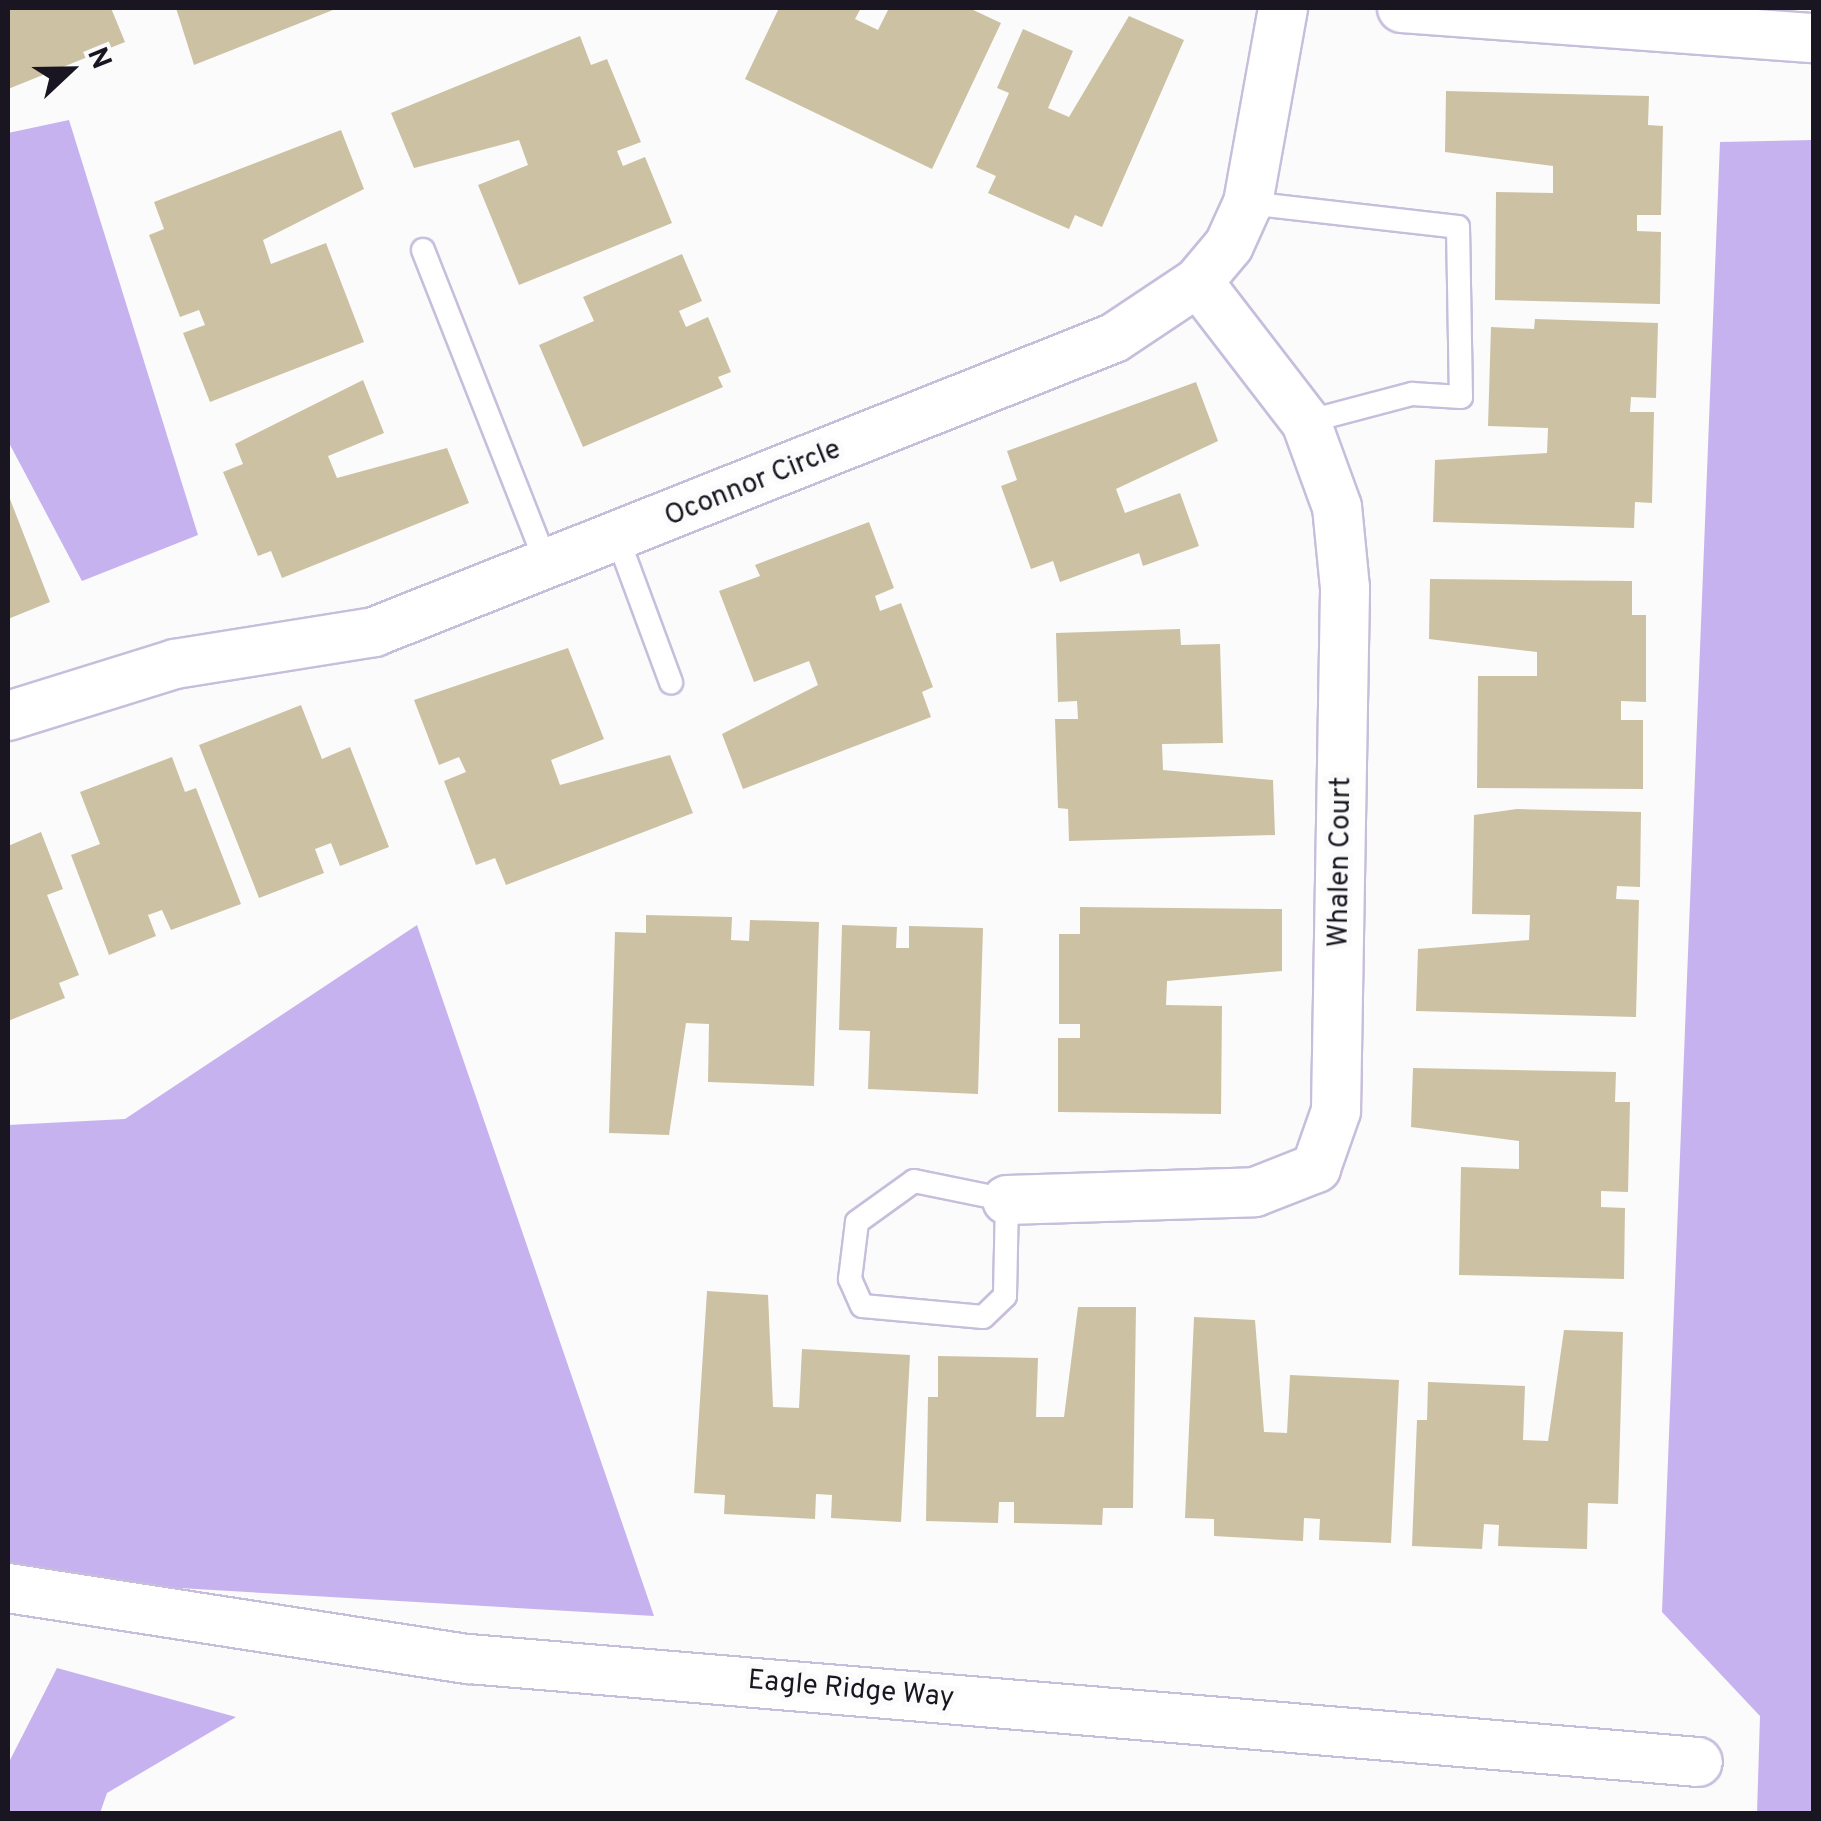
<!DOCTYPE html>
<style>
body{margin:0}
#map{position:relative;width:1821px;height:1821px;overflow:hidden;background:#fbfbfb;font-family:Overpass,sans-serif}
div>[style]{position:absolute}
.forest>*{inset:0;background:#c6b2ef}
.building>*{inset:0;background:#ccc1a3}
.roads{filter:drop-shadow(2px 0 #c7bedc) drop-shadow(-2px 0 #c7bedc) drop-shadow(0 2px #c7bedc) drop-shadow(0 -2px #c7bedc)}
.lane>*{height:22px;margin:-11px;padding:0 11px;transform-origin:11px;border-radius:11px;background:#fff}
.street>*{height:48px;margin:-24px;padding:0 24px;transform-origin:24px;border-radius:24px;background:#fff}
span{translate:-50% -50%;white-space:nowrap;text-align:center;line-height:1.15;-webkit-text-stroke:10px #fbfbfb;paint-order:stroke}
.street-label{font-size:28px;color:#191621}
.frame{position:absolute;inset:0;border:10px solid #191621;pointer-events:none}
.north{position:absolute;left:20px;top:20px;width:100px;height:100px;-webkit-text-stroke:8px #fbfbfb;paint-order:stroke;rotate:68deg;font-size:28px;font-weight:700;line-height:40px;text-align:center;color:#191621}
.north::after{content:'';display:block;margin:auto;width:35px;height:45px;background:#191621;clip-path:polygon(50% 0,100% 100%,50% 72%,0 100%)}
</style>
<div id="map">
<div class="forest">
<i style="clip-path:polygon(69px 120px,198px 535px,82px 581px,8px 441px,8px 133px)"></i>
<i style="clip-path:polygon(1813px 140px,1814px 1813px,1757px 1814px,1760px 1716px,1662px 1612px,1720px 142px)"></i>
<i style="clip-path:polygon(417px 925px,654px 1616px,8px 1578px,8px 1125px,125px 1119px)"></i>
<i style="clip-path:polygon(57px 1668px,236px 1717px,107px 1793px,100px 1813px,8px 1813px,8px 1764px)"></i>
</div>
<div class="building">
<i style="clip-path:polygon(111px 8px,125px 42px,8px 89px,8px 9px)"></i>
<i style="clip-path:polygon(176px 8px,338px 8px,194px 65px)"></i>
<i style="clip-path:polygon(779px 8px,861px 8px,855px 19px,878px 30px,889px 8px,969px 8px,1001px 23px,932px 169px,745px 79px)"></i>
<i style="clip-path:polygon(1129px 16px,1184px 40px,1102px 227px,1075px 215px,1069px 229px,988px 193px,996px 176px,976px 167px,1009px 93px,997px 88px,1023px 29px,1073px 51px,1048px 108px,1069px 117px)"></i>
<i style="clip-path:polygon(580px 36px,591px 65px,607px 59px,641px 142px,617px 151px,623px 166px,645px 157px,672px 223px,519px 285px,478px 185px,528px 165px,519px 140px,414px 168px,391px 113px)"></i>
<i style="clip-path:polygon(1446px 91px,1649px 96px,1648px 125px,1663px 126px,1661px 215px,1637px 215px,1637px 231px,1661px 232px,1660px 304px,1495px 300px,1496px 192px,1553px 193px,1553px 166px,1445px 152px)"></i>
<i style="clip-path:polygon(341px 130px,364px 189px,263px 240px,271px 264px,326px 243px,364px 342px,210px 402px,183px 333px,205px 325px,199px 310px,180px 317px,149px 235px,164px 229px,154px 202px)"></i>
<i style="clip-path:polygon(682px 254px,702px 301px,679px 311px,686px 327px,708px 317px,731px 372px,718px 377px,723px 387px,583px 447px,539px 345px,594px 321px,583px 297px)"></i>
<i style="clip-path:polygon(1535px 319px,1658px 323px,1656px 398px,1631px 397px,1630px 412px,1654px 412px,1652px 503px,1635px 502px,1634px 528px,1433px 522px,1435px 460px,1547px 453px,1548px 428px,1488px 426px,1491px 327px,1534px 329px)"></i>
<i style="clip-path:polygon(363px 380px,384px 433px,328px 456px,337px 478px,447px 448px,469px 503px,282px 578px,271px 551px,258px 556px,223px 472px,243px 464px,235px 444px)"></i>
<i style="clip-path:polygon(1196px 382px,1218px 441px,1116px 489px,1125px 513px,1180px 493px,1199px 546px,1143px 566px,1139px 553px,1060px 582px,1053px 561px,1031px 569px,1001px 486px,1017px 480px,1007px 451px)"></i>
<i style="clip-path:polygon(8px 494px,50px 602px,8px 619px)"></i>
<i style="clip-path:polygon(869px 522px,894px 588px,875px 596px,880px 611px,901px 603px,933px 687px,922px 692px,931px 717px,743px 789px,722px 734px,818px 685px,809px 661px,754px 682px,719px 591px,760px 576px,755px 565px)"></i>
<i style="clip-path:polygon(1430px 579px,1632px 581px,1632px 615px,1646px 615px,1646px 702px,1621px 701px,1621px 720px,1643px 720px,1643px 789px,1477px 788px,1478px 676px,1537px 676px,1537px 652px,1429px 639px)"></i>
<i style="clip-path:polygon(1180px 629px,1181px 645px,1220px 644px,1223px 743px,1162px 744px,1163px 770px,1273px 780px,1275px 835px,1069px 841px,1068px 809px,1058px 808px,1055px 719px,1078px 719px,1077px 701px,1058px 702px,1056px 633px)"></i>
<i style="clip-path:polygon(568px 648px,604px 739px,551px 760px,560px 785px,670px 755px,693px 813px,506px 885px,495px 858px,476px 865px,444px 781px,466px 772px,459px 757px,439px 765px,414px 700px)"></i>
<i style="clip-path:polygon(301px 705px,322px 759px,350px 747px,389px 847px,340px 866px,331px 843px,315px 849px,324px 873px,259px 898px,199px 745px)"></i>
<i style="clip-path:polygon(172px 757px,185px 792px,196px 788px,241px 904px,171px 930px,162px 910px,148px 915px,156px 936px,109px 955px,71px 855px,100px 844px,80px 792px)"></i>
<i style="clip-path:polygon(1517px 809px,1641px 812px,1640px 887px,1617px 886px,1616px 899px,1639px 900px,1636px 1017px,1416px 1011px,1418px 949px,1529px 940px,1530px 915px,1472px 914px,1474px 815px)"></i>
<i style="clip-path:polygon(41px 832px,63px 889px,47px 895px,79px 975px,59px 983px,65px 998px,8px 1021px,8px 846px)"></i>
<i style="clip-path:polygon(1080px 907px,1282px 909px,1282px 971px,1167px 981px,1166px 1005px,1222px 1006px,1221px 1114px,1058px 1112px,1058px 1038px,1080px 1038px,1080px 1024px,1059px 1024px,1059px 934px,1080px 934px)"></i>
<i style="clip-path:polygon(646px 915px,732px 917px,731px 940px,749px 941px,750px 920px,819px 922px,814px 1086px,708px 1082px,709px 1024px,686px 1023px,669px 1135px,609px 1133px,615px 932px,646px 933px)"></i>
<i style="clip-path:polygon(842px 925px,897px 927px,896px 948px,909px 948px,909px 926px,983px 928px,978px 1094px,868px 1089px,870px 1031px,839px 1030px)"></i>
<i style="clip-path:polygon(1413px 1068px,1616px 1072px,1615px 1102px,1630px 1102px,1628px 1192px,1601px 1191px,1601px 1207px,1625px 1208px,1624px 1279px,1459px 1275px,1461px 1167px,1519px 1169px,1519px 1141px,1411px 1127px)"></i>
<i style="clip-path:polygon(707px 1291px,768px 1295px,773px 1407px,799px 1408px,802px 1349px,910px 1355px,901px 1522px,831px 1518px,832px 1495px,816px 1494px,815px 1519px,724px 1514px,725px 1495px,694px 1493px)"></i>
<i style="clip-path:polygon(1078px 1307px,1136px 1307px,1133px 1508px,1103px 1508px,1102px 1525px,1014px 1523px,1014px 1502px,999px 1502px,998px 1523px,926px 1521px,928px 1397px,938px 1397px,938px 1356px,1038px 1358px,1036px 1417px,1064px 1417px)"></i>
<i style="clip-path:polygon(1194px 1317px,1255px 1320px,1264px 1432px,1287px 1433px,1290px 1375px,1399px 1380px,1391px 1543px,1319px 1540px,1320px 1519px,1304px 1518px,1303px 1541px,1214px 1536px,1214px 1519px,1185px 1518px)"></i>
<i style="clip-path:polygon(1564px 1330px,1623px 1332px,1618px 1504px,1588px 1503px,1587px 1549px,1498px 1546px,1499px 1525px,1484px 1524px,1482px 1549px,1412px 1546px,1417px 1420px,1427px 1420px,1428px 1382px,1525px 1386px,1523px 1440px,1548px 1441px)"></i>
</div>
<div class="roads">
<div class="lane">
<i style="left:1248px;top:203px;width:211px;rotate:6.5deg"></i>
<i style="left:1458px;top:227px;width:170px;rotate:89deg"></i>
<i style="left:1461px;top:397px;width:49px;rotate:-176.5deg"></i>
<i style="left:1412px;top:394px;width:110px;rotate:165.2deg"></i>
<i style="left:423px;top:250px;width:341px;rotate:68.5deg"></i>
<i style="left:618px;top:539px;width:153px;rotate:69.7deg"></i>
<i style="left:914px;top:1181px;width:95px;rotate:11.5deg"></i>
<i style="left:1007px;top:1200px;width:96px;rotate:91.2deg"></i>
<i style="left:1005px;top:1296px;width:30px;rotate:136deg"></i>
<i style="left:983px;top:1317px;width:121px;rotate:-174.8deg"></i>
<i style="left:862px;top:1306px;width:30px;rotate:-114deg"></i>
<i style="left:850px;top:1279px;width:57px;rotate:-83deg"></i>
<i style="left:857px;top:1222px;width:70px;rotate:-35.7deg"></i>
</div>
<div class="street">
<i style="left:1402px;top:8px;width:413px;rotate:4.2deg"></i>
<i style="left:8px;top:716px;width:175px;rotate:-17.3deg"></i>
<i style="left:175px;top:664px;width:202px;rotate:-9.1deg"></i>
<i style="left:374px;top:632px;width:796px;rotate:-21.67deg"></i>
<i style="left:1114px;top:338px;width:101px;rotate:-33.7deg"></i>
<i style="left:1198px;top:282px;width:48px;rotate:-50deg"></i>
<i style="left:1229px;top:245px;width:46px;rotate:-65.7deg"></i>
<i style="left:1248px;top:203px;width:198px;rotate:-79.8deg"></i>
<i style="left:1007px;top:1200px;width:248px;rotate:-1.8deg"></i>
<i style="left:1255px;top:1192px;width:66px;rotate:-21.5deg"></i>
<i style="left:1316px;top:1168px;width:60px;rotate:-70.7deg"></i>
<i style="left:1336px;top:1111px;width:523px;rotate:-89.01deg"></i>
<i style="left:1345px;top:588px;width:81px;rotate:-95.6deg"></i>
<i style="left:1337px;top:507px;width:90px;rotate:-110deg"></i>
<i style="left:1306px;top:422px;width:177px;rotate:-127.6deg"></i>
<i style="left:8px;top:1588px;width:466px;rotate:8.8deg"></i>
<i style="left:469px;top:1659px;width:1233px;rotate:4.79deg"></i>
</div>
</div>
<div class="street-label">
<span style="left:753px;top:484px;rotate:-22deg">Oconnor Circle</span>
<span style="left:1341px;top:862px;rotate:-89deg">Whalen Court</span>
<span style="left:851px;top:1690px;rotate:5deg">Eagle Ridge Way</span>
</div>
<div class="frame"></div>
<div class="north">N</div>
</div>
